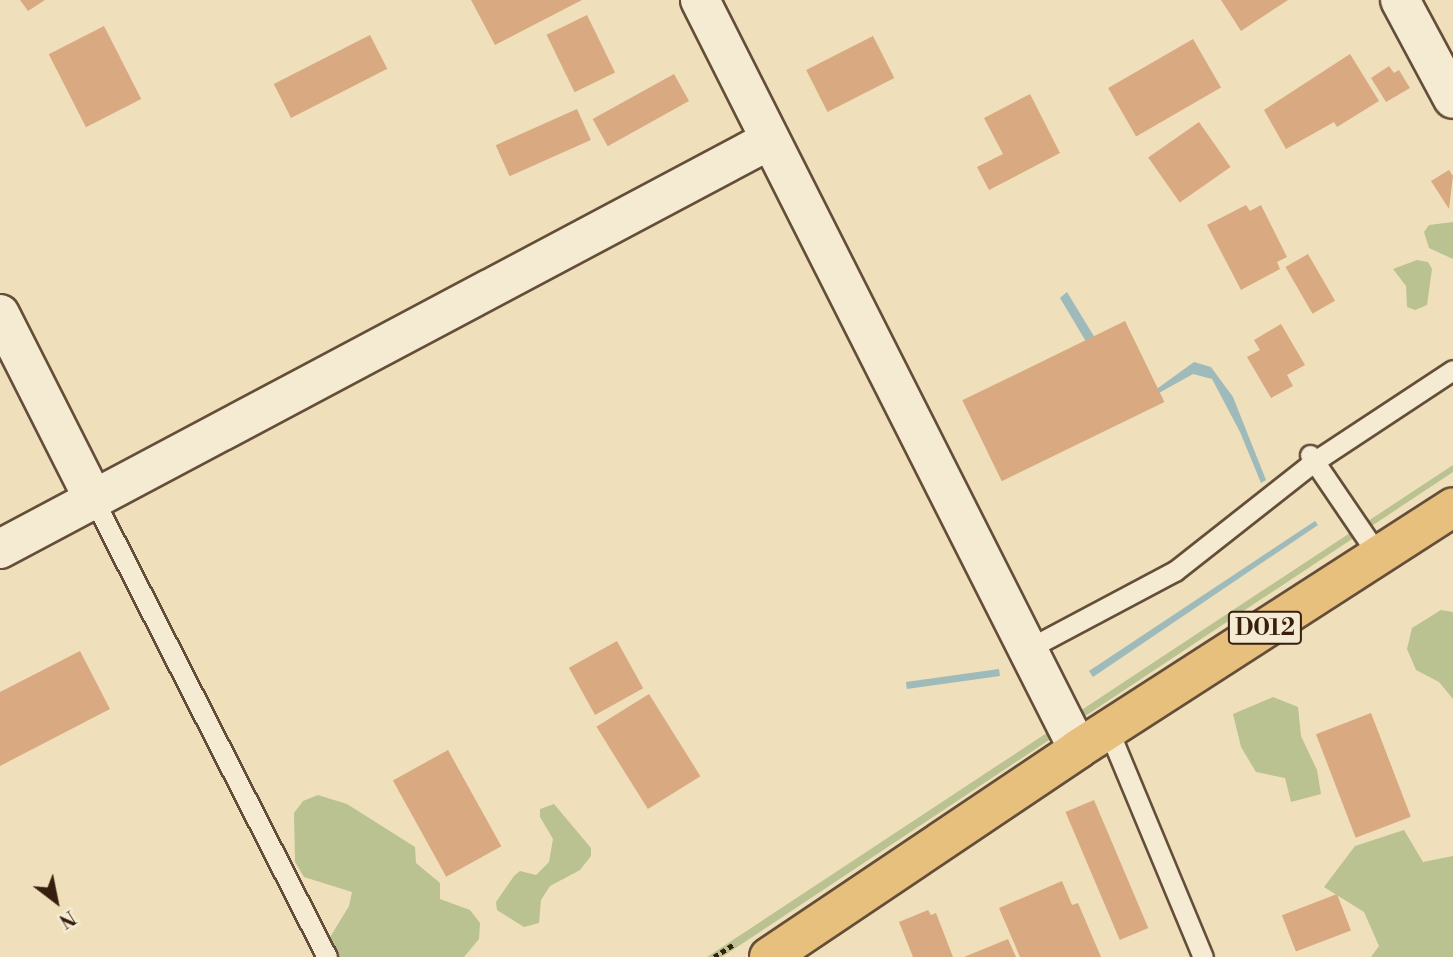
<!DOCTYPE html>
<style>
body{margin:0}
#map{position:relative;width:1453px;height:957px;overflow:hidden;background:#efe0bb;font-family:"Libre Bodoni",serif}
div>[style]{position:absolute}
.green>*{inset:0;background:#b9c290}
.water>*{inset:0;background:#9ebaba;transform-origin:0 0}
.building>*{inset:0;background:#d9a982;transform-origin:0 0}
.path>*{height:4.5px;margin-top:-2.25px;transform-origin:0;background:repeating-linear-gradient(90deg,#371e0e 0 5px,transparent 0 8.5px)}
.roads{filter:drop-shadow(2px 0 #654e39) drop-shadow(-2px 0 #654e39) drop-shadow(0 2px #654e39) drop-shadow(0 -2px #654e39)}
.lane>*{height:19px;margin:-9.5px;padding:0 9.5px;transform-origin:9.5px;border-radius:9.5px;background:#f5ebd3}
.street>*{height:38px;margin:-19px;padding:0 19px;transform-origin:19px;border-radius:19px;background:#f5ebd3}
.primary>*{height:38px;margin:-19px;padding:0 19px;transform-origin:19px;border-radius:19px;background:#e8c07e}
span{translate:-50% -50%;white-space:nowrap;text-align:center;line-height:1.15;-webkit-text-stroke:5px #f5ebd3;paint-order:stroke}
.shield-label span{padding:2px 5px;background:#f5ebd3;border:2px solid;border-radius:5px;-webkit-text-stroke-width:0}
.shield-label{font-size:23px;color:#371e0e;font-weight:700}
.north{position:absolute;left:21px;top:866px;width:70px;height:70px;-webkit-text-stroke:5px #f5ebd3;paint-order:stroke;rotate:148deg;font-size:19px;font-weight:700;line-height:28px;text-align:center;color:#371e0e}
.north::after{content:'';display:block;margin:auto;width:24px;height:32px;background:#371e0e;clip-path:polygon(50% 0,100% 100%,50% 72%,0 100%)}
</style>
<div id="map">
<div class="green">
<i style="clip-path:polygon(1453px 222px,1453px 259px,1429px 248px,1424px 232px,1429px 225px)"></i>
<i style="clip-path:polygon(1417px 260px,1428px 262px,1432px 269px,1427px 305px,1415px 310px,1407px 307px,1406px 286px,1393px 269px)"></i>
<i style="clip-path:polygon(1453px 465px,1453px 472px,722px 957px,707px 957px)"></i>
<i style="clip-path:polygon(1441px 610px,1453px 612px,1453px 699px,1439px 682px,1416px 670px,1407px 649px,1412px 628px)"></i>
<i style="clip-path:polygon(1273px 697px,1298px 707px,1301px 736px,1317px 770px,1321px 794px,1291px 802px,1285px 778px,1256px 772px,1241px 747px,1233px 714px)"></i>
<i style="clip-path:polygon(318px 795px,347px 804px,415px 847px,416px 863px,440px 883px,440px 899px,470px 910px,480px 923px,479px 939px,464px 957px,318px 957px,349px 906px,352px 892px,304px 877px,295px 862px,294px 813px,303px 801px)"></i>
<i style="clip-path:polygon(554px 804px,591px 848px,591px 856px,580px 870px,550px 886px,541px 900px,539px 923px,524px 927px,497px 910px,496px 902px,514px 876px,520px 871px,536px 875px,549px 862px,553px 839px,540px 817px,540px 809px)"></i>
<i style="clip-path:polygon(1404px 830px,1423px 862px,1453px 856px,1453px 957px,1371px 957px,1379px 946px,1364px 912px,1324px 887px,1355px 846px)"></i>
</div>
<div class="water">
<i style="clip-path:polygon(1067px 292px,1098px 343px,1142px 388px,1158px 388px,1194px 362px,1211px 367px,1233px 397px,1266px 480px,1261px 483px,1240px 432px,1212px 379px,1193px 374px,1150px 398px,1097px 360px,1060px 298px)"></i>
<i style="clip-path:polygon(1315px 521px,1318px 525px,1093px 677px,1089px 671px)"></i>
<i style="left:999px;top:669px;width:7px;height:94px;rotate:82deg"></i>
</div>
<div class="building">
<i style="clip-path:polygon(20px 0,45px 0,28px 11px)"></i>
<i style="clip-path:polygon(471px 0,582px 0,495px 45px)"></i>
<i style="clip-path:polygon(1221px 0,1288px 0,1241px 31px)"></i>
<i style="left:587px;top:15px;width:64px;height:45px;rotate:64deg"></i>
<i style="left:104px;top:26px;width:82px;height:62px;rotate:63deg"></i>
<i style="left:370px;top:35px;width:38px;height:108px;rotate:63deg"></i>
<i style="left:873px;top:36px;width:47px;height:75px;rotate:63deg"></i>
<i style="left:1193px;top:39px;width:56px;height:98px;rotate:60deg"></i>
<i style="clip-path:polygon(1350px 54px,1379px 101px,1337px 127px,1334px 122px,1286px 149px,1264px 110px)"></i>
<i style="clip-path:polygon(1389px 66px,1394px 73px,1399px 70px,1410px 88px,1386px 102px,1371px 78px)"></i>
<i style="left:674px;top:74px;width:31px;height:93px;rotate:61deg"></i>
<i style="clip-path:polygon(1030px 94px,1060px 153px,989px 190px,977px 167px,1003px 154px,984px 118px)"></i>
<i style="left:577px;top:109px;width:34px;height:89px;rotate:66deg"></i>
<i style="left:1199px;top:122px;width:55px;height:62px;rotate:55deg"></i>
<i style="clip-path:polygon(1449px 170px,1453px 176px,1449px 209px,1431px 181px)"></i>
<i style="clip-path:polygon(1246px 205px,1250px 211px,1261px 205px,1287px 257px,1277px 262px,1280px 269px,1241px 290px,1207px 225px)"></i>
<i style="left:1308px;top:254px;width:54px;height:26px;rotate:60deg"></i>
<i style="left:1125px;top:321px;width:90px;height:181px;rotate:64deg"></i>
<i style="clip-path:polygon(1281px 324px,1305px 365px,1287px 375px,1293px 386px,1271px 398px,1247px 357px,1260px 350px,1254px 340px)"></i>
<i style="left:617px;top:641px;width:54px;height:55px;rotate:61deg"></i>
<i style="clip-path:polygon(80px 651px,110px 709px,0 766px,0 692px)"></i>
<i style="left:649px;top:694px;width:97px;height:62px;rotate:58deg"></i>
<i style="left:1371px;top:713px;width:111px;height:59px;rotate:69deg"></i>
<i style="left:448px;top:750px;width:110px;height:63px;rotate:61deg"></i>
<i style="left:1094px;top:800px;width:139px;height:31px;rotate:67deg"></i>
<i style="clip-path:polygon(1062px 881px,1072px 905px,1078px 903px,1101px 957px,1020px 957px,999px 908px)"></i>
<i style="left:1337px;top:894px;width:39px;height:59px;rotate:69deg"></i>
<i style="clip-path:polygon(928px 910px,931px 915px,936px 913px,953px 957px,913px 957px,899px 922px)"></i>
<i style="clip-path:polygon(1008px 939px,1016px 957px,964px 957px)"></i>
</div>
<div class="path">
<i style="left:714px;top:957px;width:24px;rotate:-33deg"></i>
</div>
<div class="roads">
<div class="lane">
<i style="left:1310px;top:455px;width:121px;rotate:55.8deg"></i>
<i style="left:94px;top:500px;width:513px;rotate:62.99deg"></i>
<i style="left:1028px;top:649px;width:166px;rotate:-28deg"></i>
<i style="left:1175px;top:571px;width:178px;rotate:-38.2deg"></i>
<i style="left:1315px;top:461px;width:165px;rotate:-33.4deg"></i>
<i style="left:1108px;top:729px;width:247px;rotate:67.4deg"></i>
</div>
<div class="street">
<i style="left:700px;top:0;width:839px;rotate:63.22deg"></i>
<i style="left:1400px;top:0;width:112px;rotate:61.8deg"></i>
<i style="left:0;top:314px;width:208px;rotate:63.2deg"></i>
<i style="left:0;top:549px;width:872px;rotate:-27.98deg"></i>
</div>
<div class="primary">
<i style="left:769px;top:957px;width:372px;rotate:-33.9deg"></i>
<i style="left:1078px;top:749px;width:446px;rotate:-32.8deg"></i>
</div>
</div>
<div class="shield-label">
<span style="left:1265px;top:628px">D012</span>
</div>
<div class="north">N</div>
</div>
